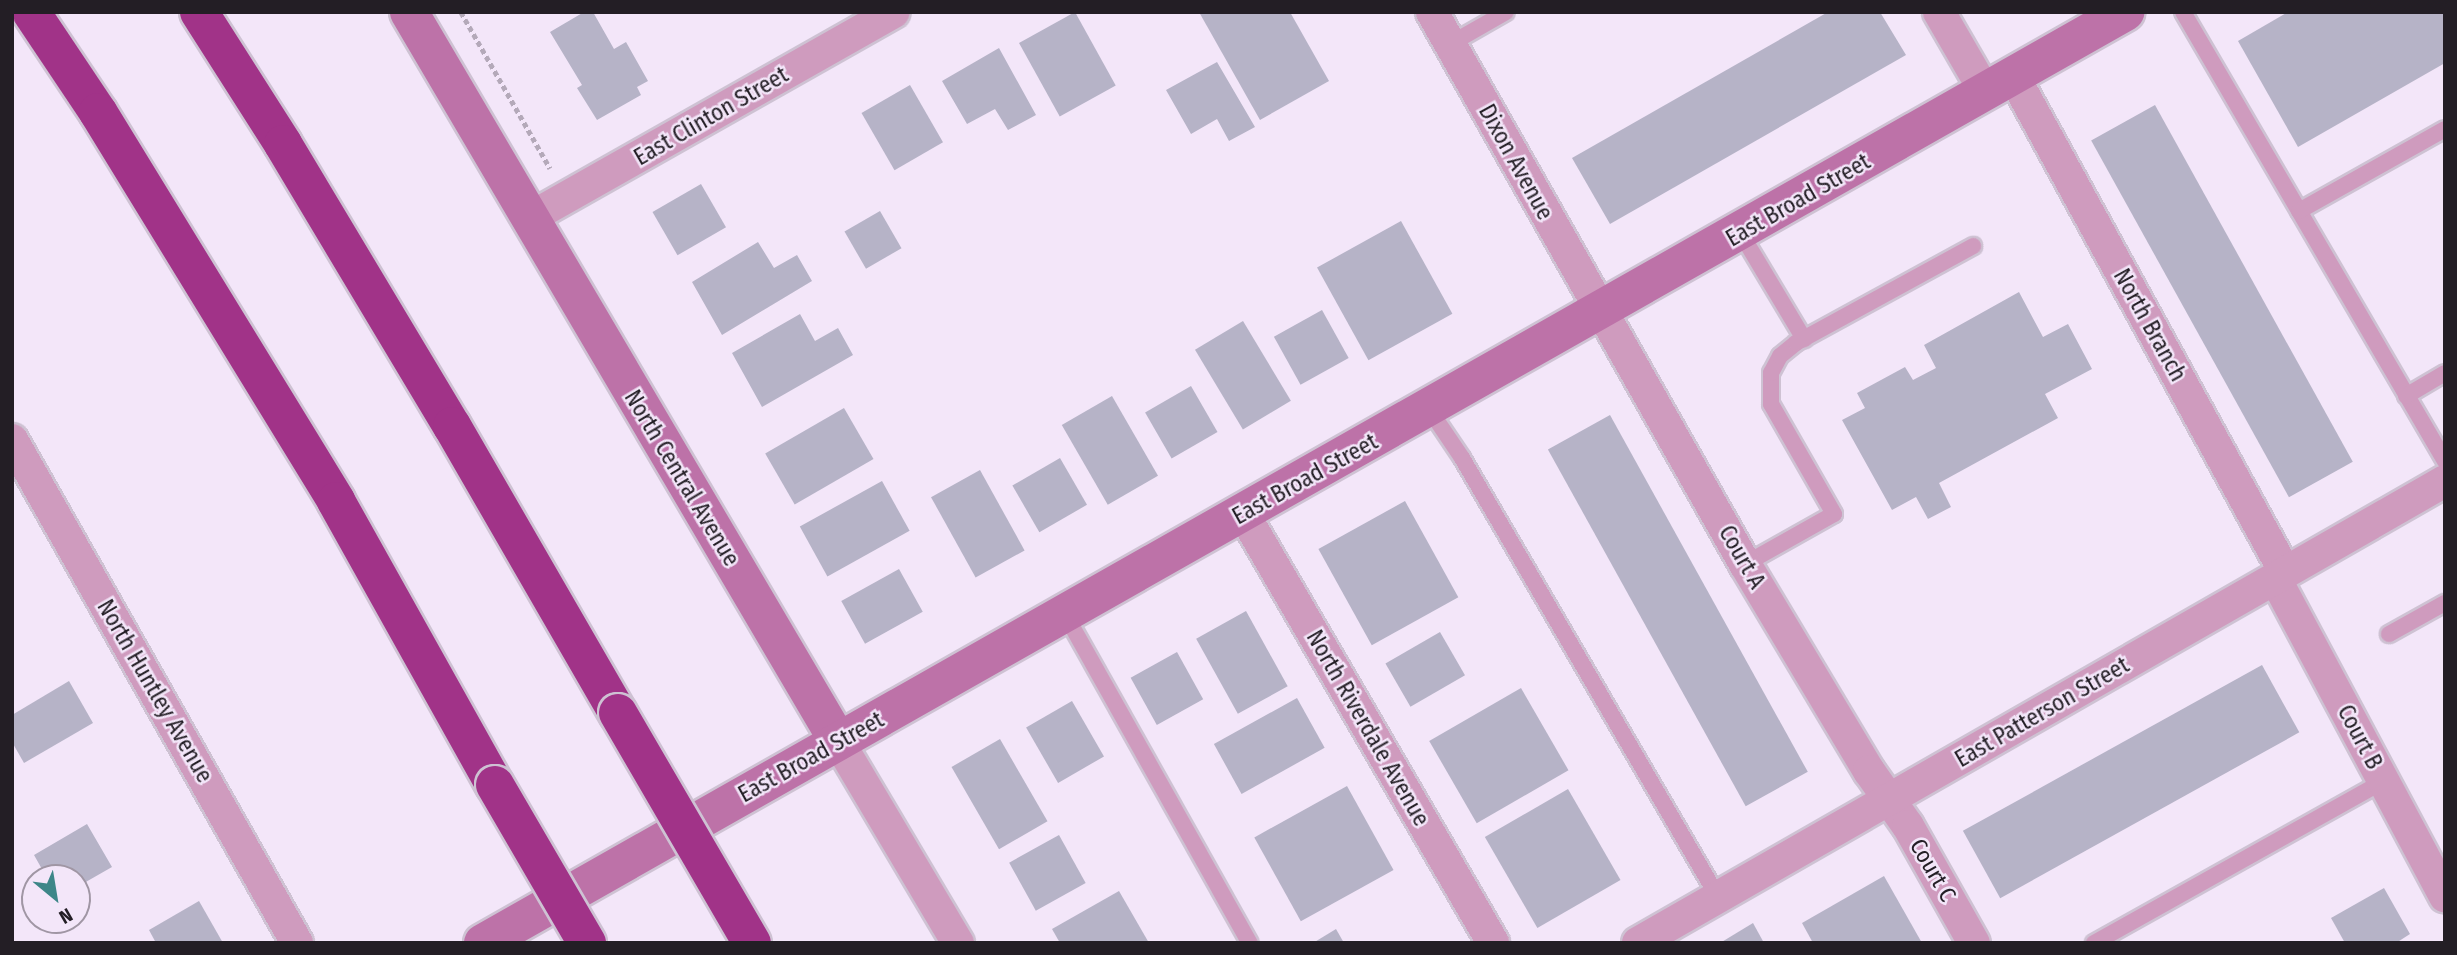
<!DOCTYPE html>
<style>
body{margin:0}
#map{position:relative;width:2457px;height:955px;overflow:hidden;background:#f3e6f9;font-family:"Fira Sans Condensed",sans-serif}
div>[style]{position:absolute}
.building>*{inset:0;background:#b6b3c7;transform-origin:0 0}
.path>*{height:4.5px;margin-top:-2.25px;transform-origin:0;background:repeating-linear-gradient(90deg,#b4a9b9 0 5px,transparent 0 8.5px)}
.roads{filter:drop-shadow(2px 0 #cec2d3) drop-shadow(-2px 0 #cec2d3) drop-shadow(0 2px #cec2d3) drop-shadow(0 -2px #cec2d3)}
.lane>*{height:16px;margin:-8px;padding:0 8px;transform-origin:8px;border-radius:8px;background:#cf9bbe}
.street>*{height:32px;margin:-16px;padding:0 16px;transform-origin:16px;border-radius:16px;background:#cf9bbe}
.secondary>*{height:38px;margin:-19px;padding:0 19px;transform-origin:19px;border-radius:19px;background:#bd72a8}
.highway>*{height:38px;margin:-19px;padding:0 19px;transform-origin:19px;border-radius:19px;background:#a13388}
.bridges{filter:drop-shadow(2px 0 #cec2d3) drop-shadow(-2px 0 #cec2d3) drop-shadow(0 2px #cec2d3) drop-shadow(0 -2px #cec2d3)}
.highway-bridge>*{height:38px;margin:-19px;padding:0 19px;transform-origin:19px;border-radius:19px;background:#a13388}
span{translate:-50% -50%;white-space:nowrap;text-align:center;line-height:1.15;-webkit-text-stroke:5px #f3e6f9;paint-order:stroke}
.street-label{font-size:23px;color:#231e25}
.frame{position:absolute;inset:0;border:14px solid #231e25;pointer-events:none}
.north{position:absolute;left:21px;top:864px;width:70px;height:70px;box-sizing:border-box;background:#f3e6f9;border:2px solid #a096a4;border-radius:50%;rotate:150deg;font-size:19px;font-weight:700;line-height:28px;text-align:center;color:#231e25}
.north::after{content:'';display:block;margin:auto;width:24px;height:32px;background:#3d8688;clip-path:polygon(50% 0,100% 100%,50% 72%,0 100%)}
</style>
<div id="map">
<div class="building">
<i style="clip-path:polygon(584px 12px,593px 12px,614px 49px,626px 42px,648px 81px,637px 87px,641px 95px,597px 120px,577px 88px,582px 85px,550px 32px)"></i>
<i style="left:1075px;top:12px;width:84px;height:64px;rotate:61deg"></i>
<i style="clip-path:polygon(1199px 12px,1290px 12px,1329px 81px,1260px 120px)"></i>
<i style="clip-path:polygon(1828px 12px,1880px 12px,1906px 55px,1610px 224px,1572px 158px)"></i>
<i style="clip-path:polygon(2288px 12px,2445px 12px,2445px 63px,2298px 147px,2238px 41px)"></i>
<i style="clip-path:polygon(999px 48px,1036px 115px,1008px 130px,995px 109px,967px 124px,942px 81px)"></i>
<i style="clip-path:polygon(1217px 62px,1255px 127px,1229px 141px,1217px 119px,1191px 134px,1166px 90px)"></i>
<i style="left:910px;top:85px;width:66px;height:56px;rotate:60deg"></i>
<i style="left:2155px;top:105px;width:408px;height:73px;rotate:61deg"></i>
<i style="left:701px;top:184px;width:50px;height:56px;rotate:60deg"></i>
<i style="left:880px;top:211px;width:43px;height:41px;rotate:60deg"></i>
<i style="left:1401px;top:221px;width:106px;height:96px;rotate:61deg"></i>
<i style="clip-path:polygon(758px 242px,774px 268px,797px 255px,812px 281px,722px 335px,692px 282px)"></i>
<i style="clip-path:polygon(2019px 292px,2043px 337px,2068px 324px,2092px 369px,2045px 394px,2058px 418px,1939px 483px,1951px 507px,1928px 519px,1916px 497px,1892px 510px,1842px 420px,1865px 408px,1857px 393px,1905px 367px,1913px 380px,1936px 368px,1924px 345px)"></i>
<i style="left:1322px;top:310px;width:55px;height:55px;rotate:61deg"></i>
<i style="clip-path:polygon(800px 314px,815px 341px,838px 328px,853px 355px,762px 407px,732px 353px)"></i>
<i style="left:1243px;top:321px;width:93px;height:56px;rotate:59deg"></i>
<i style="left:1191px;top:386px;width:53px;height:53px;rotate:60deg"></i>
<i style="left:1112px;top:396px;width:92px;height:58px;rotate:60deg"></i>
<i style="left:844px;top:408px;width:59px;height:91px;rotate:60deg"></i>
<i style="left:1610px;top:415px;width:408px;height:71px;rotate:61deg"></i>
<i style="left:1060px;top:458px;width:54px;height:55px;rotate:60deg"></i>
<i style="left:980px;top:470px;width:92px;height:56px;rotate:61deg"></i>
<i style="left:882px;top:481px;width:57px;height:94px;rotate:61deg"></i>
<i style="left:1405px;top:501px;width:110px;height:99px;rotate:61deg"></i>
<i style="left:899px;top:569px;width:49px;height:66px;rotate:61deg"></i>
<i style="left:1246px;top:611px;width:86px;height:57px;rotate:61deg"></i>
<i style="left:1440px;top:632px;width:50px;height:63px;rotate:60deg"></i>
<i style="left:1177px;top:652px;width:54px;height:53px;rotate:61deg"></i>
<i style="left:2262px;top:665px;width:77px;height:342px;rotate:61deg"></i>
<i style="clip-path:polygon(69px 681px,93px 723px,24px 763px,12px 742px,12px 715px)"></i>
<i style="left:1521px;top:688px;width:95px;height:106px;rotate:60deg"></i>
<i style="left:1297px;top:698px;width:57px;height:95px;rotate:61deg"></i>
<i style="left:1072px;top:701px;width:64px;height:53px;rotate:60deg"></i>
<i style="left:1000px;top:739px;width:95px;height:56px;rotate:60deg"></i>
<i style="left:1347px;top:786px;width:96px;height:106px;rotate:61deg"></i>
<i style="left:1568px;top:789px;width:105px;height:96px;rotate:60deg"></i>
<i style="clip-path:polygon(87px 824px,112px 867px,77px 887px,77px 878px,47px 878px,34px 855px)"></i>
<i style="left:1059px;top:835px;width:55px;height:57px;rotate:61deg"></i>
<i style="clip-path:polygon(1884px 876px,1922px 943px,1813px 943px,1802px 923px)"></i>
<i style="clip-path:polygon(2384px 888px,2410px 934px,2396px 943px,2345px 943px,2331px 918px)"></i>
<i style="clip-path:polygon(1119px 891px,1149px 943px,1060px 943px,1052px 929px)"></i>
<i style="clip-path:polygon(199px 901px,223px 943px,156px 943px,149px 930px)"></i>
<i style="clip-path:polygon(1753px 923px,1764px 943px,1720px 943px)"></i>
<i style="clip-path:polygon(1336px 929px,1344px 943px,1313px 943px)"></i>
</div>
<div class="path">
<i style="left:461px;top:12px;width:180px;rotate:60.3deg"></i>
</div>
<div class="roads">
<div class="lane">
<i style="left:2183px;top:12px;width:520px;rotate:59.74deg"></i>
<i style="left:1450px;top:44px;width:64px;rotate:-29.7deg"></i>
<i style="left:2299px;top:211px;width:167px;rotate:-29.3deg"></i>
<i style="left:1740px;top:232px;width:125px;rotate:59.1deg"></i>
<i style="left:2406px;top:396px;width:45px;rotate:-30.5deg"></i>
<i style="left:1429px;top:409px;width:59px;rotate:56deg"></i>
<i style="left:1462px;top:458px;width:508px;rotate:59.75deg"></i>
<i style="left:1745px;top:564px;width:102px;rotate:-29.3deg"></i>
<i style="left:1834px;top:514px;width:127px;rotate:-119.8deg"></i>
<i style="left:1771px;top:404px;width:31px;rotate:-90deg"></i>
<i style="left:1771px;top:373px;width:19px;rotate:-62deg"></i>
<i style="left:1780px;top:356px;width:21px;rotate:-39deg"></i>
<i style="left:1796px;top:343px;width:202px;rotate:-28.7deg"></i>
<i style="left:1065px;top:614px;width:377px;rotate:60.7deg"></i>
<i style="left:2389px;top:634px;width:64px;rotate:-29deg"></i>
<i style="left:2094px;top:943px;width:332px;rotate:-29.2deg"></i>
</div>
<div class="street">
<i style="left:1432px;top:12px;width:635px;rotate:60.45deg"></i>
<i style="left:1745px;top:564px;width:241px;rotate:59.1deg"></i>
<i style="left:1869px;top:771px;width:67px;rotate:54.7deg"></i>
<i style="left:1908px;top:826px;width:134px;rotate:60.6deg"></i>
<i style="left:1939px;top:12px;width:94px;rotate:59.9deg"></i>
<i style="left:2014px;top:77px;width:564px;rotate:61.3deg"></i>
<i style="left:528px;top:219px;width:420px;rotate:-29.5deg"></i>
<i style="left:12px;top:440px;width:578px;rotate:60.46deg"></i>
<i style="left:1243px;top:513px;width:497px;rotate:59.8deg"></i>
<i style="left:2275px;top:578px;width:361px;rotate:61.9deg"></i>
<i style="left:838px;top:741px;width:235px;rotate:59.3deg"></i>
<i style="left:1638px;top:943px;width:930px;rotate:-29.79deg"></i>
</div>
<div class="secondary">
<i style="left:409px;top:12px;width:846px;rotate:59.52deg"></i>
<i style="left:483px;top:943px;width:1888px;rotate:-29.55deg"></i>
</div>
<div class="highway">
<i style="left:31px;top:12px;width:120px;rotate:56.2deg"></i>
<i style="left:98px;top:112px;width:456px;rotate:58.5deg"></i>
<i style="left:336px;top:501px;width:325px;rotate:60.8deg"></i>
<i style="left:199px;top:12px;width:156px;rotate:57.5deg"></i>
<i style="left:283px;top:144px;width:329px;rotate:59.1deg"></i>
<i style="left:452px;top:426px;width:332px;rotate:60deg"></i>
</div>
</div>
<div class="bridges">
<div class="highway-bridge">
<i style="left:618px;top:713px;width:266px;rotate:59.8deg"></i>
<i style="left:495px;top:785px;width:183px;rotate:59.8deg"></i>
</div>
</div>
<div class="street-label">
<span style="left:711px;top:116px;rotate:-30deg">East Clinton Street</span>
<span style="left:1516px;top:162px;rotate:61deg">Dixon Avenue</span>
<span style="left:1798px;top:200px;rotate:-30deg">East Broad Street</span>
<span style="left:2150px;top:325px;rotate:61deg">North Branch</span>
<span style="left:682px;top:478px;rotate:59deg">North Central Avenue</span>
<span style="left:1305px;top:479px;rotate:-29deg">East Broad Street</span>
<span style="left:1742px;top:557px;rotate:60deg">Court A</span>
<span style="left:155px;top:691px;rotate:60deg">North Huntley Avenue</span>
<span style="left:2042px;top:712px;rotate:-30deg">East Patterson Street</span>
<span style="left:1368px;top:728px;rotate:60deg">North Riverdale Avenue</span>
<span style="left:2360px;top:737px;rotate:62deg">Court B</span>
<span style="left:811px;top:757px;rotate:-29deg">East Broad Street</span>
<span style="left:1933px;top:870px;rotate:60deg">Court C</span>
</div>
<div class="frame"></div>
<div class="north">N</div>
</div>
